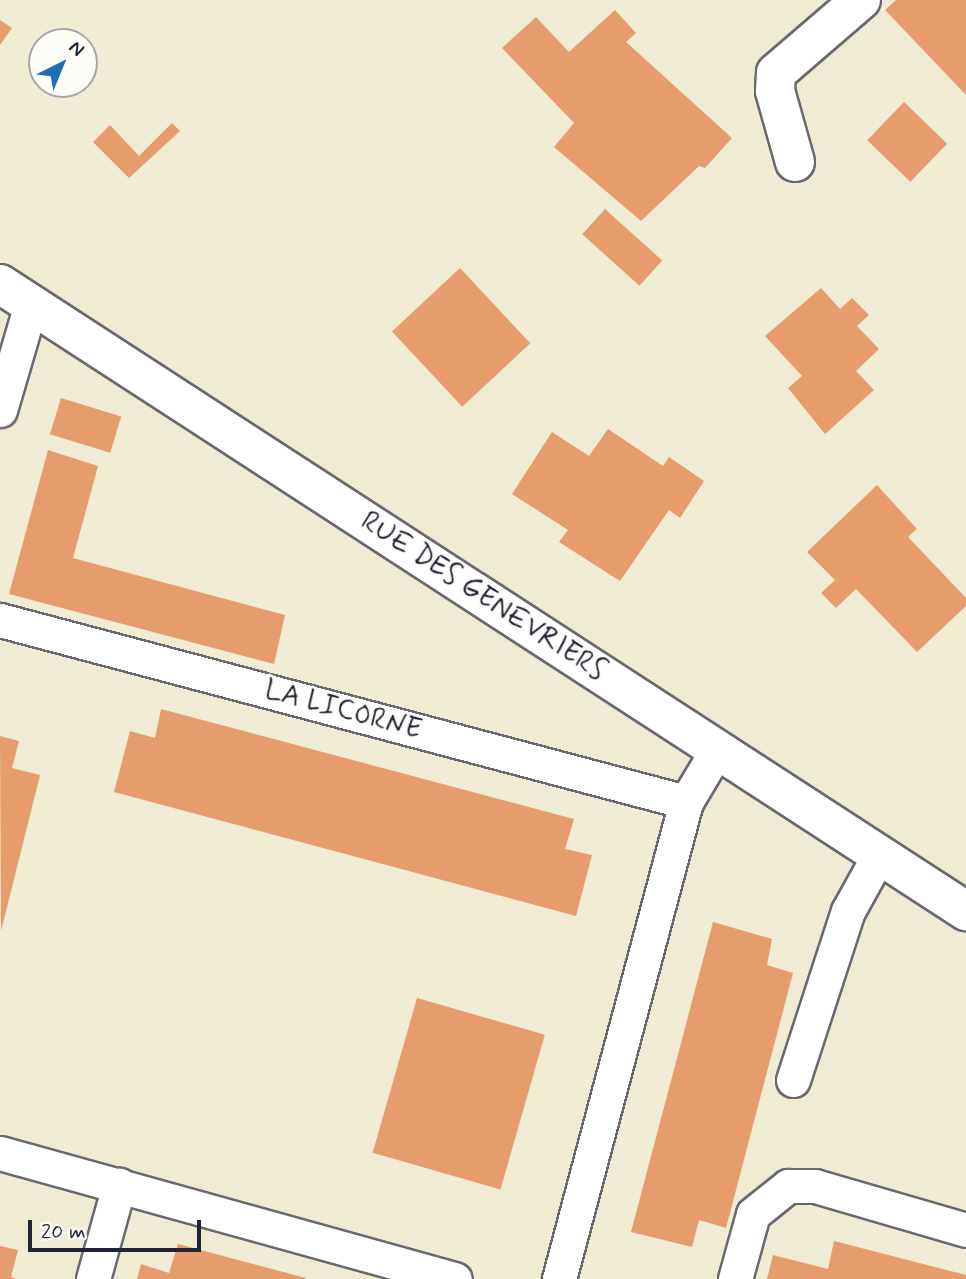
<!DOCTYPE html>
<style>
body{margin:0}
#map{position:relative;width:966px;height:1279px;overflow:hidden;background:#f0ebd3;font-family:Mynerve,sans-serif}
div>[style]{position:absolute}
.building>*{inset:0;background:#e79c6e;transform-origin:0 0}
.roads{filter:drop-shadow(2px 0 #6a6870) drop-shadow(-2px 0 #6a6870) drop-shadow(0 2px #6a6870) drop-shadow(0 -2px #6a6870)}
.lane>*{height:33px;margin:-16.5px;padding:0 16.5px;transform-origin:16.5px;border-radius:16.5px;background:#fff}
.street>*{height:38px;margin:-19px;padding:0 19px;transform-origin:19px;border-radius:19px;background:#fff}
span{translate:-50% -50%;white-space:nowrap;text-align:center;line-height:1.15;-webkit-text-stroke:5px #fdfcf7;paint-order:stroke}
.street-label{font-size:28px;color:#22223b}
.north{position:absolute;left:28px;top:28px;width:70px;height:70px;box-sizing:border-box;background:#fdfcf7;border:2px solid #a5a5ac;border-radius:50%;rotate:43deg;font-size:19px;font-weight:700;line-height:28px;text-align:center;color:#22223b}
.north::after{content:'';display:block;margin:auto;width:24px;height:32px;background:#1f6fb2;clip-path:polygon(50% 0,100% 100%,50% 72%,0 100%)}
.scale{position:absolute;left:28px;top:1220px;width:173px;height:32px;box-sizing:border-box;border:4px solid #22223b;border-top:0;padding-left:9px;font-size:21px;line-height:24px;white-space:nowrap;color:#22223b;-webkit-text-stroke:5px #fdfcf7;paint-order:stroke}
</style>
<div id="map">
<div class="building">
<i style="clip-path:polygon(896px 0,966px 0,966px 95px,885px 10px)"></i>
<i style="clip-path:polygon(615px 10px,636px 33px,626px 42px,732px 138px,705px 168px,699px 166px,641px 221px,554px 147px,574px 123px,502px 48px,536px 17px,569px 52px)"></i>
<i style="clip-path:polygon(0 20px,12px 28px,0 45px)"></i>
<i style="left:904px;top:102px;width:60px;height:53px;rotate:44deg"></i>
<i style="clip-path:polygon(172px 123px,180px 131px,129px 178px,93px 142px,110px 125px,139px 156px)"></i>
<i style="left:605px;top:209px;width:77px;height:34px;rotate:42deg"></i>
<i style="left:460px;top:268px;width:103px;height:93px;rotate:47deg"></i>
<i style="clip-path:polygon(821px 288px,840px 309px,852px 298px,869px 315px,857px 326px,879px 349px,856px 371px,874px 390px,825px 434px,788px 388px,802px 376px,765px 336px)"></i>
<i style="left:61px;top:398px;width:63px;height:38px;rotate:17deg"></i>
<i style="clip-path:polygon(608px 429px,663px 466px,669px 457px,704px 481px,680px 518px,669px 510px,620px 581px,559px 542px,568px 530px,512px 494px,552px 432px,589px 456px)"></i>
<i style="clip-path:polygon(48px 450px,98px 466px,73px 558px,285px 615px,274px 664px,9px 594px)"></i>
<i style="clip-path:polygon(877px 485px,917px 529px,908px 537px,966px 598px,966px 606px,917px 652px,856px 589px,836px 608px,821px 593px,835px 580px,807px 552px)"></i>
<i style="clip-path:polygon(161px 709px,574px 819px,565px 849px,592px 855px,576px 916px,114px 792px,130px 731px,155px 738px)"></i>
<i style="clip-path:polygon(0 736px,19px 741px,12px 768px,40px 775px,1px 931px)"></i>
<i style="clip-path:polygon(713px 922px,772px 939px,767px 965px,793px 973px,726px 1228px,699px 1220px,692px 1247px,631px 1232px)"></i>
<i style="left:417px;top:998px;width:133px;height:161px;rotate:16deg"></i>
<i style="clip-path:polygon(834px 1241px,966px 1275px,966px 1279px,767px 1279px,773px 1255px,828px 1269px)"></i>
<i style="clip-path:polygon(178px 1244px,306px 1278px,306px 1279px,137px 1279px,141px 1264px,169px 1273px)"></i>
<i style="clip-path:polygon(0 1246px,18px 1250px,11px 1277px,16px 1279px,0 1279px)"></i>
</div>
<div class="roads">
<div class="lane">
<i style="left:0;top:410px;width:110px;rotate:-73.7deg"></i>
<i style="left:0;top:620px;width:710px;rotate:14.86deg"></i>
<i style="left:793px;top:1080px;width:178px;rotate:-72deg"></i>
<i style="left:848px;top:911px;width:64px;rotate:-61deg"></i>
<i style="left:0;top:1153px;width:472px;rotate:15.5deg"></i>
<i style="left:93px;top:1279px;width:98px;rotate:-74.5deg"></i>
<i style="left:559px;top:1279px;width:494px;rotate:-75.1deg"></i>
<i style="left:686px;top:802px;width:61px;rotate:-59.2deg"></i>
<i style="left:735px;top:1279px;width:67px;rotate:-74.5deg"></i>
<i style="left:753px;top:1214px;width:45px;rotate:-38.7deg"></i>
<i style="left:788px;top:1186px;width:27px"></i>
<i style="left:815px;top:1186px;width:157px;rotate:16.2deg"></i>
</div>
<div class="street">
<i style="left:795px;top:162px;width:74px;rotate:-105.7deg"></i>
<i style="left:775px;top:91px;width:18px;rotate:-87deg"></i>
<i style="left:776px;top:73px;width:112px;rotate:-40.7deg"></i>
<i style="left:0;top:284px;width:1152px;rotate:32.99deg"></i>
</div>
</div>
<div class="street-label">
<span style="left:483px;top:597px;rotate:33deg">RUE DES GENEVRIERS</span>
<span style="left:343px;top:711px;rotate:15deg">LA LICORNE</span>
</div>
<div class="north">N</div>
<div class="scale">20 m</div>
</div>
